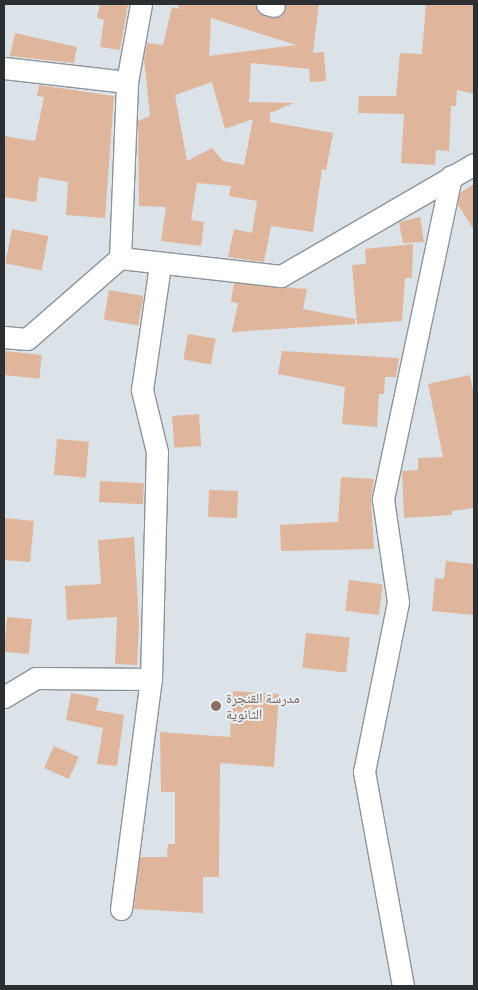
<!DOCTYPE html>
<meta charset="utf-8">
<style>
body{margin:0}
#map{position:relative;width:478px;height:990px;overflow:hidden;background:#dce3e8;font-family:"Exo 2","Noto Naskh Arabic",sans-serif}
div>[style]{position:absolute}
.building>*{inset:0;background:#dfb69b;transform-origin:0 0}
.roads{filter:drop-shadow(1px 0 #8d9399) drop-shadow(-1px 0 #8d9399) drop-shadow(0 1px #8d9399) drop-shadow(0 -1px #8d9399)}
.street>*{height:21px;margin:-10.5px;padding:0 10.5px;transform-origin:10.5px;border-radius:10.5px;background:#fff}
.dots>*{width:14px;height:14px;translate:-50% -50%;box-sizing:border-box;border:2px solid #e9f0f6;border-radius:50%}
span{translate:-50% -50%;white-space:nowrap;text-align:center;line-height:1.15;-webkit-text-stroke:4px #e9f0f6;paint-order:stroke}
.education-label{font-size:14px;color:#785e54}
.left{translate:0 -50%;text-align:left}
.frame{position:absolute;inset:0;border:5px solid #2c2f31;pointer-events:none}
</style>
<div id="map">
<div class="building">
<i style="clip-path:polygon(100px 4px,128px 4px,120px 50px,100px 47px,104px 20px,97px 18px)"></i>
<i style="clip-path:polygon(evenodd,177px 4px,255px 4px,258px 13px,277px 18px,283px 15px,286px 4px,319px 4px,313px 53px,324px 52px,326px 81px,310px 82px,309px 69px,251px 63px,249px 102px,294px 103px,270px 113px,270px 122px,333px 133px,326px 170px,322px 169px,313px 232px,271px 226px,264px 262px,228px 257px,234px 229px,252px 233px,257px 201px,229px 196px,231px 186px,197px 183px,191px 220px,204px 222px,201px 246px,161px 241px,166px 207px,139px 206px,138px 121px,150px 116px,144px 59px,147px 43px,163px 45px,172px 7px,180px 9px,177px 4px,211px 18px,296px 45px,209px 56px,211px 18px,177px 4px,212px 82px,225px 129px,253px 119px,244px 165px,223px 161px,212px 148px,187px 161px,175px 95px,212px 82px)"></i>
<i style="clip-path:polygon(426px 4px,474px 4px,474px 94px,457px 90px,456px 106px,451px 106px,449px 151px,436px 150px,435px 165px,401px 163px,404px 114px,358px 113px,359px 96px,396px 96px,400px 53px,422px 54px)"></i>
<i style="clip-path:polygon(15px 33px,77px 47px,74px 63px,10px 56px)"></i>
<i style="clip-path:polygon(39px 85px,114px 96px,105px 218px,66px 215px,68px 182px,39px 177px,36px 202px,4px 197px,4px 136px,35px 141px,44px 97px,37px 96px)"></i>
<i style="clip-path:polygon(474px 184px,474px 230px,458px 205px,460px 193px)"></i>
<i style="clip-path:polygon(420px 217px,424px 242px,403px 243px,399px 222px)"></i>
<i style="left:12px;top:229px;width:37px;height:35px;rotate:11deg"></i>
<i style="clip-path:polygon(413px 244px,412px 278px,405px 278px,402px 321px,357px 324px,352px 265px,366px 264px,365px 249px)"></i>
<i style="clip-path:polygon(234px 283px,307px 289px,303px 309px,355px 319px,355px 324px,232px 332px,238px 303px,231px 302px)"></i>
<i style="left:109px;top:290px;width:35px;height:30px;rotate:10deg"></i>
<i style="left:188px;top:334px;width:28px;height:26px;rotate:10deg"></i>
<i style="left:4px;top:351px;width:38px;height:24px;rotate:6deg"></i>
<i style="clip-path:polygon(282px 351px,399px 358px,396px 377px,385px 377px,384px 394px,379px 394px,377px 427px,342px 424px,345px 387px,278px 374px)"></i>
<i style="clip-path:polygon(470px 375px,474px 395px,474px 508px,452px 511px,452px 515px,404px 518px,402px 471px,418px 470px,418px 458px,443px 457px,428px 384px)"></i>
<i style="left:199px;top:414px;width:32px;height:27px;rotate:86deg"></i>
<i style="left:57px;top:439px;width:32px;height:36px;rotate:5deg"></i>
<i style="clip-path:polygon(341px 477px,374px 479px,371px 500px,374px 549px,281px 551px,280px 525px,338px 522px)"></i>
<i style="left:100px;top:481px;width:44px;height:21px;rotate:3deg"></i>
<i style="left:209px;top:490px;width:29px;height:27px;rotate:2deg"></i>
<i style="clip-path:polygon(4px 518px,34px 521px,30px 562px,4px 560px)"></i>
<i style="clip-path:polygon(134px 537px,139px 624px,137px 665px,115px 664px,117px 617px,67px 620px,65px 586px,101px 584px,98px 540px)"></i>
<i style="clip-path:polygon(446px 561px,474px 564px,474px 615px,432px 611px,435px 578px,444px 579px)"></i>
<i style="left:349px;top:580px;width:34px;height:31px;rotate:7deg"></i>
<i style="left:7px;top:617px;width:25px;height:35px;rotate:5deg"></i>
<i style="left:306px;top:633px;width:44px;height:35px;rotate:6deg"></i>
<i style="clip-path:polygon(233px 691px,279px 694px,274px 767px,220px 763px,219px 877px,203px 877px,203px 913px,134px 909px,140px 857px,167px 857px,168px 844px,175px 844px,175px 792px,161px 792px,160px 732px,230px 737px)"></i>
<i style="clip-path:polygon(71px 693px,99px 698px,96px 710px,124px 715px,117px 766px,97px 764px,103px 728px,66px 720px)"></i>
<i style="left:54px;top:746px;width:27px;height:24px;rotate:24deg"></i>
</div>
<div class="roads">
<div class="street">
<i style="left:267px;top:4px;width:7px;rotate:16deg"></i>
<i style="left:4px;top:68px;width:124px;rotate:6.5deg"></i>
<i style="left:120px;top:258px;width:176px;rotate:-87.7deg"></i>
<i style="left:127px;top:82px;width:79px;rotate:-79.8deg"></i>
<i style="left:4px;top:337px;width:23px;rotate:5deg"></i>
<i style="left:27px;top:339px;width:123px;rotate:-41.1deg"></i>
<i style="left:120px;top:258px;width:162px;rotate:6.4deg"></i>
<i style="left:281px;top:276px;width:223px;rotate:-30.1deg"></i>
<i style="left:4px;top:697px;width:37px;rotate:-31deg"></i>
<i style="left:36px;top:678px;width:115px;rotate:0.5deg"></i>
<i style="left:151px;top:679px;width:227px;rotate:-88.5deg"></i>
<i style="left:157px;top:452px;width:64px;rotate:-103.6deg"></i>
<i style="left:142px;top:390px;width:126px;rotate:-81.8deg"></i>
<i style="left:121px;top:909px;width:232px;rotate:-82.6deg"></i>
<i style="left:403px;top:986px;width:218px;rotate:-100.3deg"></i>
<i style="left:364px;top:772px;width:173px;rotate:-78.7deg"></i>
<i style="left:398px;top:602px;width:104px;rotate:-98.3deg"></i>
<i style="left:383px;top:499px;width:330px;rotate:-78.1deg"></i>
</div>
</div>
<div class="dots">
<i style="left:216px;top:706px;background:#8d6e63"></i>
</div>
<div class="education-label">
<span class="left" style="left:226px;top:706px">مدرسة القنجرة<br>الثانوية</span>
</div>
<div class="frame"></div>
</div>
